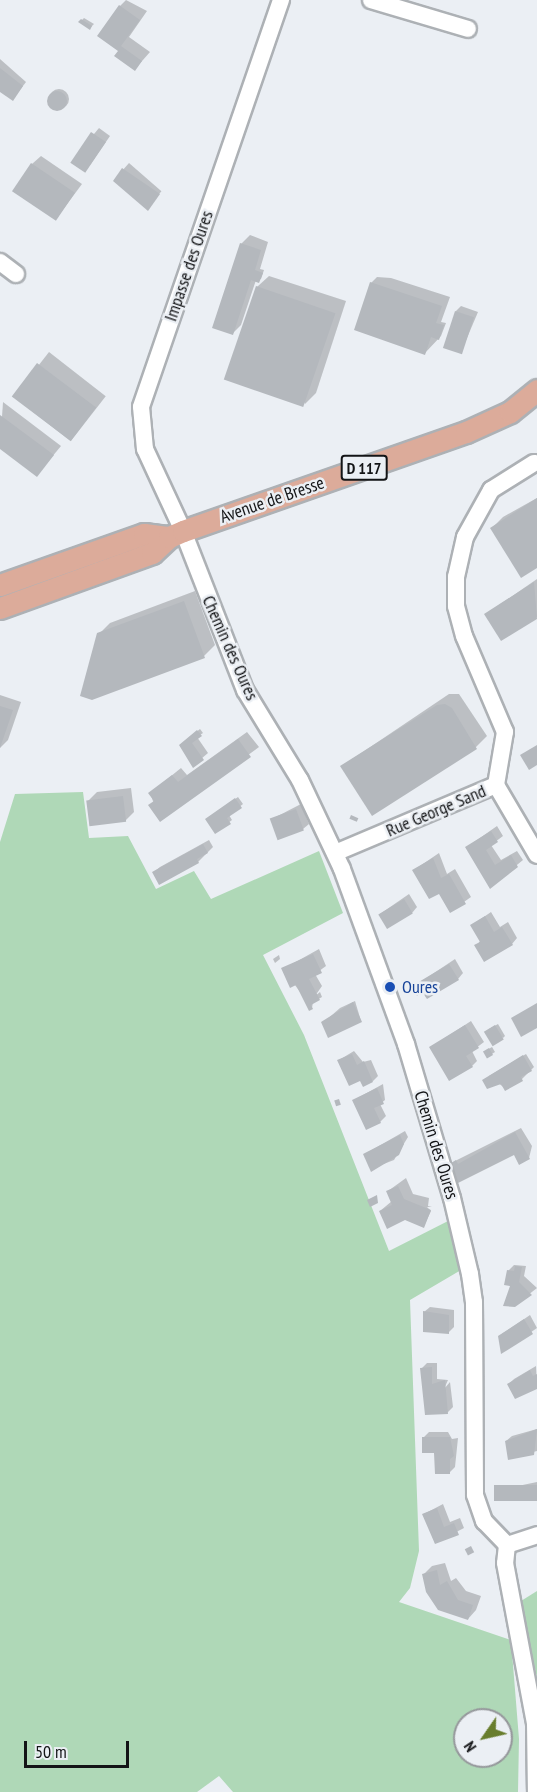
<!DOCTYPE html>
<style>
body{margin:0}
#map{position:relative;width:537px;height:1792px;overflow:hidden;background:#ebeff4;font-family:"PT Sans Narrow",sans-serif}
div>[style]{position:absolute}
.green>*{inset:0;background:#afd8b7}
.shadow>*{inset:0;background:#0003;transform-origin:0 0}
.round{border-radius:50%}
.building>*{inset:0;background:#b4b8bd;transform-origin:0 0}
.roads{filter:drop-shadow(2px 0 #adb1b5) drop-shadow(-2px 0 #adb1b5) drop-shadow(0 2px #adb1b5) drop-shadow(0 -2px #adb1b5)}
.minor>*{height:16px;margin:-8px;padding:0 8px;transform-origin:8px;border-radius:8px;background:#fff}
.major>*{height:21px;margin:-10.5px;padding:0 10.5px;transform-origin:10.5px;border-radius:10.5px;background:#dcab9a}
.dots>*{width:16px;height:16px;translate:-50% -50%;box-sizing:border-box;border:3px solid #ebeff4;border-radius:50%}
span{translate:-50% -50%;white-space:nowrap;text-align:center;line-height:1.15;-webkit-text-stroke:5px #ebeff4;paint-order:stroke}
.shield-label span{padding:2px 4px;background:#ebeff4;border:2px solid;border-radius:4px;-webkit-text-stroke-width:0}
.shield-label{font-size:16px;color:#131416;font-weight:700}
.street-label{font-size:18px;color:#131416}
.transit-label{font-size:18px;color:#164399}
.left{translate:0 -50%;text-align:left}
.north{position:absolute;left:453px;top:1708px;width:60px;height:60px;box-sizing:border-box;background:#ebeff4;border:2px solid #95979b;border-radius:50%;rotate:236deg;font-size:16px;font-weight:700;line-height:24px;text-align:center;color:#131416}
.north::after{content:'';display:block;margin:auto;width:21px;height:27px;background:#687d2d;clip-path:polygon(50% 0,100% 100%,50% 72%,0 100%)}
.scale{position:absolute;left:24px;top:1741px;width:105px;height:27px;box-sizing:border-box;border:3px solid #131416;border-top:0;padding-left:8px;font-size:18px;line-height:21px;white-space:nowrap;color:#131416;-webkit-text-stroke:4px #ebeff4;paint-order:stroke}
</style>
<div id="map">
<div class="green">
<i style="clip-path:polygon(evenodd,83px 792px,89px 838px,128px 836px,156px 889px,194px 871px,211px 899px,319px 851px,343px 913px,263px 955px,304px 1035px,389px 1251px,452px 1219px,461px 1270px,410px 1300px,419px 1551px,410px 1588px,399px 1602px,511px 1640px,519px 1739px,518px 1792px,233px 1792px,219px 1776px,197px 1792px,0 1792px,0 842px,15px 794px,83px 792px,465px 1720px,501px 1720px,501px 1756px,465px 1756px,465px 1720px)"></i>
<i style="clip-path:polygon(537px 1591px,537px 1678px,521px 1601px)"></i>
</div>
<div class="shadow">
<i style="clip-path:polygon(126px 0,147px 11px,129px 37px,150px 52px,135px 69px,120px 51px,120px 6px)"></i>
<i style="clip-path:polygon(84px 18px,94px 24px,90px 28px,80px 22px)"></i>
<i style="clip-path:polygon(0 59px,26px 82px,13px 99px,0 90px)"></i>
<i class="round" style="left:49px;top:89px;width:20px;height:20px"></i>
<i style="clip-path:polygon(99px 128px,110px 136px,90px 165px,94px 134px)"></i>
<i style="clip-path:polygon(41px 156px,82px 184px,56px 219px,32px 164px)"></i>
<i style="left:129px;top:163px;width:43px;height:23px;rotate:41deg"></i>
<i style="clip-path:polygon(250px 235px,268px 242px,260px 269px,264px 270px,261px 279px,256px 280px,241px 325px,232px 334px,241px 244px)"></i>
<i style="clip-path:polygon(269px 276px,346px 301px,316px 393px,305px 404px,257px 287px)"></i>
<i style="clip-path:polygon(377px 277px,391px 278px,450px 297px,441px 322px,446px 323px,441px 336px,425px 353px,371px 283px)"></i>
<i style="clip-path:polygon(461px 306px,478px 312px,461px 352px,456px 311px)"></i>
<i style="left:49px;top:352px;width:72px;height:57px;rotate:38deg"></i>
<i style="clip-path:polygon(3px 402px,61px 446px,37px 475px,0 447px)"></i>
<i style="clip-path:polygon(537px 498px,537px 566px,492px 528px,503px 517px)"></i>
<i style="clip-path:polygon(537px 579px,537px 617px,502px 639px,486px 614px)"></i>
<i style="clip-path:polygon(195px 591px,215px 645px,204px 656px,99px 634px,110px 623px)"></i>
<i style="clip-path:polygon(449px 694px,459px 694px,487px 736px,476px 747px,372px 814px,342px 766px)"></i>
<i style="clip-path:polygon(0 695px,21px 702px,8px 740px,0 748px)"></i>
<i style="clip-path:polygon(200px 729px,203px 733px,197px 737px,208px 753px,194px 765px,190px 737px)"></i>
<i style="clip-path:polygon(247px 732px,259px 747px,160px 820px,150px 793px,181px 768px,187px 775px)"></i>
<i style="clip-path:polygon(131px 788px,134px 812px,125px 821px,88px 801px,97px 792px)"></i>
<i style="clip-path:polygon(238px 797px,243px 804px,229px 815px,232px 820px,216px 832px,207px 819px)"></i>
<i style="clip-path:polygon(301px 804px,309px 824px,303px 829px,272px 819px)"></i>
<i style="clip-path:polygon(497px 826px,503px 836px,491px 845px,501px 860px,517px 851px,523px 860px,491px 886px,467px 847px)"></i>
<i style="clip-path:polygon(209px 840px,213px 847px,198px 862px,160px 883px,154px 872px,160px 867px)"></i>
<i style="clip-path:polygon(439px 853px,447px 874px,455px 869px,471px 897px,451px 911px,440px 892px,414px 870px)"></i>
<i style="clip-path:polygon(409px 894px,417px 907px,412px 913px,380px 914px)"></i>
<i style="clip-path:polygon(491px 912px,500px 927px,508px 922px,517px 938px,512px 944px,476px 946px,481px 940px,472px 925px)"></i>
<i style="clip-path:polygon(319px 949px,326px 966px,315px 974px,322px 986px,315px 996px,320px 992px,322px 997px,313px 1002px,312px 1008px,283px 969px)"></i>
<i style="clip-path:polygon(279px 955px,280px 959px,275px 963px,273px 959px)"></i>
<i style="clip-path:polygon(455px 959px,463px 973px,458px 979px,419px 983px)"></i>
<i style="clip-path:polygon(355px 1001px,361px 1021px,323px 1023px,340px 1008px)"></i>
<i style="clip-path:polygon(471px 1021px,484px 1042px,472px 1051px,477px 1061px,472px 1066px,431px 1047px)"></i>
<i style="clip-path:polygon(498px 1024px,505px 1036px,503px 1038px,489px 1029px)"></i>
<i style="clip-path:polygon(492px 1047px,495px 1052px,487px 1057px,487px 1050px)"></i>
<i style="clip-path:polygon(354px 1051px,363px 1062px,371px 1060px,378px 1076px,373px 1081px,361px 1079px,339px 1060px)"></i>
<i style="clip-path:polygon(526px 1054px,534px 1067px,522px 1079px,506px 1089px,489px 1076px)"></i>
<i style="clip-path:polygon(383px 1084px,385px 1100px,380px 1104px,386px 1116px,380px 1122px,354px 1100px)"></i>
<i style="clip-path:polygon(521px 1128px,532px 1146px,529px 1158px,514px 1153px,457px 1182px,455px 1161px)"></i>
<i style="clip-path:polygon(405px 1131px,408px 1137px,394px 1160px,381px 1165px,365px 1154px)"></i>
<i style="clip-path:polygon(406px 1178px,413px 1194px,429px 1198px,428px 1206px,432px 1207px,427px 1207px,431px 1211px,424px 1226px,380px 1211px,392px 1201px,388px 1191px)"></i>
<i style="clip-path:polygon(514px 1265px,526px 1266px,524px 1276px,537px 1288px,514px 1306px,508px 1271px)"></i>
<i style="clip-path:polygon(430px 1307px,454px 1310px,454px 1327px,449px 1332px,424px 1312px)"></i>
<i style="clip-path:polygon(530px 1315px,537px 1328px,502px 1352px,499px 1336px)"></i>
<i style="clip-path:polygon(427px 1363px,437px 1363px,437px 1379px,448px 1380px,444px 1389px,450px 1382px,453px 1407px,447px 1413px,422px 1368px)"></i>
<i style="clip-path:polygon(536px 1366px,537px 1387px,509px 1384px,514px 1379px)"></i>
<i style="clip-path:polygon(537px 1429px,537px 1451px,509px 1458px,506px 1441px,512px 1436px)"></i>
<i style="clip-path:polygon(429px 1432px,448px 1432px,452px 1439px,458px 1438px,455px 1467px,450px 1472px,438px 1451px,423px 1438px)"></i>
<i style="clip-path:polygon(537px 1482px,537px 1500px,497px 1494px,513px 1487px)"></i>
<i style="clip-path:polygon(443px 1504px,450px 1522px,460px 1518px,464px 1528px,435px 1543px,424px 1514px)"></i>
<i style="clip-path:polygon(445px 1563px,451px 1581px,456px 1578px,466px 1591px,481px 1596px,476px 1610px,468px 1619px,424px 1574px,432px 1566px)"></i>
</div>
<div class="building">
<i style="clip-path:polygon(119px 5px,140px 20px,121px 46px,142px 61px,135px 71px,114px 56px,118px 51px,97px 36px)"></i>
<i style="clip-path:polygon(81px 19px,92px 26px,90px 30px,78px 22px)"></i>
<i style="clip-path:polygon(0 68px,23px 86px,13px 101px,0 92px)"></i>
<i class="round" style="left:47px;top:91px;width:20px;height:20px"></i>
<i style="left:91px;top:132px;width:18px;height:37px;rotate:34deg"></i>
<i style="left:31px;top:163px;width:53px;height:34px;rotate:34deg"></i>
<i style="clip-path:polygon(122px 168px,160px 194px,148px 211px,113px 181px)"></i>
<i style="clip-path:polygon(240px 243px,261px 250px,255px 270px,263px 273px,259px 283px,251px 280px,233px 335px,212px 328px)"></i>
<i style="clip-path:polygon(370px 282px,442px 306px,436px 323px,444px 325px,439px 340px,431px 337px,425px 355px,354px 330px)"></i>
<i style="left:256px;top:286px;width:84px;height:99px;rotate:19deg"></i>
<i style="left:455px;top:311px;width:20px;height:39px;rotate:18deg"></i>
<i style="left:37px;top:363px;width:74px;height:42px;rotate:37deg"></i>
<i style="clip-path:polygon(0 415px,54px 455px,37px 477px,0 449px)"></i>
<i style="clip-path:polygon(537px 498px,537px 568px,521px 578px,490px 528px)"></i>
<i style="clip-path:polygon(534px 582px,537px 619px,501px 641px,484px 614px)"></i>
<i style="clip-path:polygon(184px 601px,205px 658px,92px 700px,80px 696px,97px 633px)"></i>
<i style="clip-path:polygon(445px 704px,452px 708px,477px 749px,372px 816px,340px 766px,437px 705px)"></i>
<i style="clip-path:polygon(0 706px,13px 710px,0 748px)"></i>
<i style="clip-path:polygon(197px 730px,202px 736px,192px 743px,204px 760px,193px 768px,179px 745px)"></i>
<i style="clip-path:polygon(238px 739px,251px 757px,160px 822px,148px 805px,154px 801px,148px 793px,172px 775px,178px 782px)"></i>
<i style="clip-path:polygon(537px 745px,537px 765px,529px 770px,520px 755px)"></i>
<i style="left:123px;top:796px;width:26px;height:37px;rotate:83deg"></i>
<i style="clip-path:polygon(235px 798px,242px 808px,227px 818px,231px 824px,215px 834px,205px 819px)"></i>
<i style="left:296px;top:809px;width:23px;height:28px;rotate:70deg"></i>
<i style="left:351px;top:815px;width:8px;height:4px;rotate:23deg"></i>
<i style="clip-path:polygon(491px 831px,498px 842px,486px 850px,495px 865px,511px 855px,518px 867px,490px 889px,465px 847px)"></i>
<i style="clip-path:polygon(203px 844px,208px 853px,197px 859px,199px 863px,159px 885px,152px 872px)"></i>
<i style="clip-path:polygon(433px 858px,441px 878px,449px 874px,466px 904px,450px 913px,439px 894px,429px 899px,412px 870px)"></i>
<i style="left:404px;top:899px;width:17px;height:30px;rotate:59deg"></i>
<i style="clip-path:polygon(485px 916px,494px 932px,502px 927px,513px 945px,484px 962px,474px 945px,480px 942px,470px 925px)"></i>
<i style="clip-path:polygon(313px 954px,322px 973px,309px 979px,320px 1000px,311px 1005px,313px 1009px,309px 1011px,296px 985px,290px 988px,281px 968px)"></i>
<i style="clip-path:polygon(449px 964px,459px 980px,427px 999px,422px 992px,417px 996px,412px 988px,417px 983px)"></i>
<i style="clip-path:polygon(353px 1002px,362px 1022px,328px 1038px,321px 1022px)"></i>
<i style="clip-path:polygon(537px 1003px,537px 1028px,521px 1037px,511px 1018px)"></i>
<i style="clip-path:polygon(465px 1025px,479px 1048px,466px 1056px,473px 1067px,449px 1081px,429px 1047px)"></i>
<i style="left:495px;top:1025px;width:17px;height:13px;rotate:59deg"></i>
<i style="left:489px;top:1048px;width:8px;height:7px;rotate:60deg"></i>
<i style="clip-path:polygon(352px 1054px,357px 1065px,364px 1061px,373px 1082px,363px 1087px,360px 1081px,349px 1086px,337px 1060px)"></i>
<i style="clip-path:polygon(523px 1055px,532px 1071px,521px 1077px,523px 1081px,505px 1091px,501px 1084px,487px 1089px,482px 1080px)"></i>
<i style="clip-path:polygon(377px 1088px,384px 1104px,374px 1108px,381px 1123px,366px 1130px,352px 1100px)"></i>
<i style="left:339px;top:1099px;width:6px;height:5px;rotate:72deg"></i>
<i style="clip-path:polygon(515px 1132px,530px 1159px,519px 1165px,514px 1155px,456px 1184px,451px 1163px,456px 1160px,458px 1164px)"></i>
<i style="clip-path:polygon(400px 1135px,404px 1144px,399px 1155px,371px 1172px,363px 1154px)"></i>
<i style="clip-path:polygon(398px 1186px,404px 1199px,431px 1210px,424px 1228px,405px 1220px,387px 1229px,379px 1211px,392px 1205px,386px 1191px)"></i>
<i style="clip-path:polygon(377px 1195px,378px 1203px,370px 1207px,367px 1200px)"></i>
<i style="clip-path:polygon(515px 1266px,522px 1267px,519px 1282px,532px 1295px,515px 1307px,503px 1306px,510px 1286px,504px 1285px,507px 1270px,514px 1271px)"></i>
<i style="clip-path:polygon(423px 1311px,449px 1315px,449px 1334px,423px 1332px)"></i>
<i style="clip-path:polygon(524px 1319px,533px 1334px,501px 1354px,498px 1336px)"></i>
<i style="clip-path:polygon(432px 1367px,432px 1384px,445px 1380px,448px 1414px,425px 1415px,420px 1368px)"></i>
<i style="clip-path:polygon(530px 1370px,533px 1376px,537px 1374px,537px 1389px,515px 1399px,507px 1384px)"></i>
<i style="clip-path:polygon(537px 1429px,534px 1455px,508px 1460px,505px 1441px)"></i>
<i style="clip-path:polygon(422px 1437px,450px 1437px,454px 1456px,450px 1459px,450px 1474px,435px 1474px,434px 1453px,422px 1453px)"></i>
<i style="left:537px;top:1485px;width:16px;height:43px;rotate:90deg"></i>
<i style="clip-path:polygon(437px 1508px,444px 1527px,454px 1523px,459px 1535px,435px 1544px,422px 1514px)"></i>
<i style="left:471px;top:1546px;width:7px;height:7px;rotate:63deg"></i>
<i style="clip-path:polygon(437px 1570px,440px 1585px,447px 1581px,458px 1600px,473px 1605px,468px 1620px,438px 1610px,426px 1592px,422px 1574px)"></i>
</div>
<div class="roads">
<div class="minor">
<i style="left:281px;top:0;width:430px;rotate:109deg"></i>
<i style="left:141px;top:407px;width:42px;rotate:84.6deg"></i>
<i style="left:145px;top:449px;width:90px;rotate:65.1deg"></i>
<i style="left:183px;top:531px;width:171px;rotate:68.7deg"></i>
<i style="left:245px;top:690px;width:105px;rotate:58.6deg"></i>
<i style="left:300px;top:780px;width:98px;rotate:64.7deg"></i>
<i style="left:342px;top:869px;width:186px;rotate:69.9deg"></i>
<i style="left:406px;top:1044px;width:161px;rotate:73.4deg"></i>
<i style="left:452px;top:1198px;width:78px;rotate:76.7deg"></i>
<i style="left:470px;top:1274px;width:28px;rotate:82deg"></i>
<i style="left:474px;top:1302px;width:193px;rotate:89.7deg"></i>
<i style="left:475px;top:1495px;width:28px;rotate:71deg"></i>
<i style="left:484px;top:1521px;width:33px;rotate:46deg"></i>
<i style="left:371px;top:0;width:101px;rotate:16.6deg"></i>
<i style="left:0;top:262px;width:20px;rotate:37deg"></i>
<i style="left:496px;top:785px;width:54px;rotate:-80.4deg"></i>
<i style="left:505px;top:732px;width:104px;rotate:-113.1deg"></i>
<i style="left:464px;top:636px;width:31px;rotate:-105deg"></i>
<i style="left:456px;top:606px;width:29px;rotate:-90deg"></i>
<i style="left:456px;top:577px;width:41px;rotate:-77.3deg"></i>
<i style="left:465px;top:537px;width:54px;rotate:-61deg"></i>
<i style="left:491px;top:490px;width:51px;rotate:-32.1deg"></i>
<i style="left:335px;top:853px;width:175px;rotate:-22.9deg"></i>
<i style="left:496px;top:785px;width:81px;rotate:59.6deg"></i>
<i style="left:507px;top:1545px;width:18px;rotate:96deg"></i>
<i style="left:505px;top:1563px;width:163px;rotate:79.4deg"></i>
<i style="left:535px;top:1723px;width:69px;rotate:89.2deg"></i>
<i style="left:507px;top:1545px;width:32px;rotate:-18deg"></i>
</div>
<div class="major">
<i style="left:0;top:585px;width:153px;rotate:-19.5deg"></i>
<i style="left:144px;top:534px;width:25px;rotate:7deg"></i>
<i style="left:0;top:608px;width:162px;rotate:-19.9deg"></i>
<i style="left:152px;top:553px;width:23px;rotate:-43deg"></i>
<i style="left:169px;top:537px;width:15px;rotate:-23deg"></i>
<i style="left:183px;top:531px;width:300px;rotate:-19.3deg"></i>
<i style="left:466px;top:432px;width:48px;rotate:-24.4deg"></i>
<i style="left:510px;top:412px;width:35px;rotate:-39deg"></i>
</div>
</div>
<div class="dots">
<i style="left:390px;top:987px;background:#1a4fb4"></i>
</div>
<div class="shield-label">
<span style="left:364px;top:468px">D 117</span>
</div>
<div class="street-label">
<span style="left:189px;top:266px;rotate:-71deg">Impasse des Oures</span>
<span style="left:272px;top:500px;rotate:-19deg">Avenue de Bresse</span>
<span style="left:230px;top:648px;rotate:66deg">Chemin des Oures</span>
<span style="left:436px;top:811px;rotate:-23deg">Rue George Sand</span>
<span style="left:436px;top:1145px;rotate:73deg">Chemin des Oures</span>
</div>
<div class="transit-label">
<span class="left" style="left:402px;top:987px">Oures</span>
</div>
<div class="north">N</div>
<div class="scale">50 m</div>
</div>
